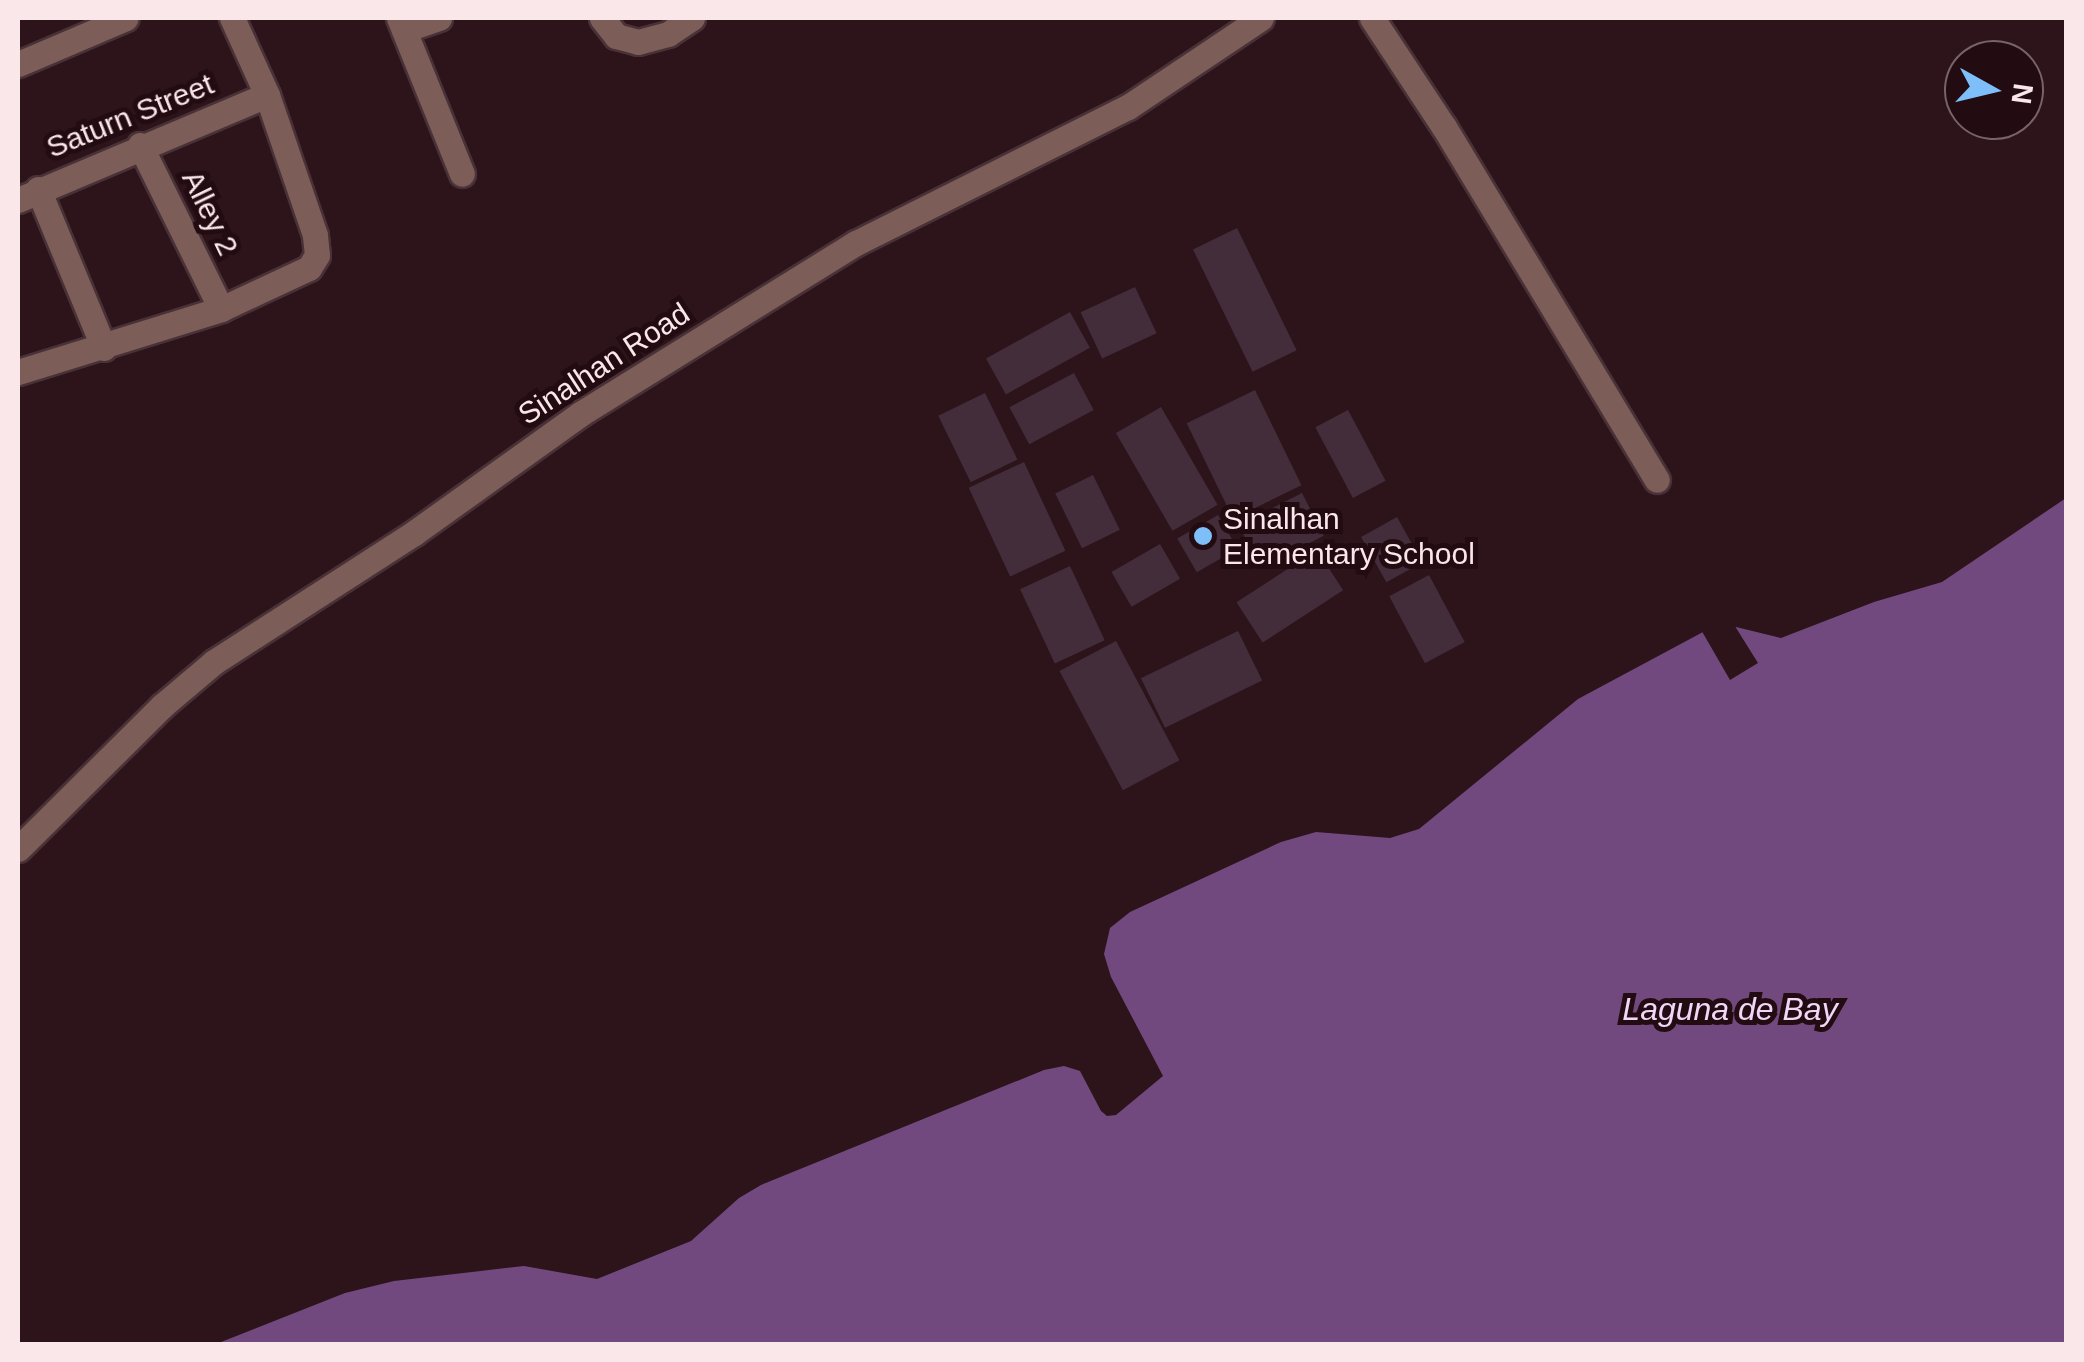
<!DOCTYPE html>
<style>
body{margin:0}
#map{position:relative;width:2084px;height:1362px;overflow:hidden;background:#2c141a;font-family:Arial,sans-serif}
div>[style]{position:absolute}
.water>*{inset:0;background:#72497e}
.pier>*{inset:0;background:#2c141a}
.building>*{inset:0;background:#442d3b;transform-origin:0 0}
.roads{filter:drop-shadow(2px 0 #493237) drop-shadow(-2px 0 #493237) drop-shadow(0 2px #493237) drop-shadow(0 -2px #493237)}
.minor>*{height:25px;margin:-12.5px;padding:0 12.5px;transform-origin:12.5px;border-radius:12.5px;background:#7d5d58}
.tertiary>*{height:25px;margin:-12.5px;padding:0 12.5px;transform-origin:12.5px;border-radius:12.5px;background:#7d5d58}
.dots>*{width:28px;height:28px;translate:-50% -50%;box-sizing:border-box;border:5px solid #220b11;border-radius:50%}
span{translate:-50% -50%;white-space:nowrap;text-align:center;line-height:1.15;-webkit-text-stroke:10px #220b11;paint-order:stroke}
.street-label{font-size:30px;color:#f9e7ea}
.poi-label{font-size:30px;color:#f9e7ea}
.left{translate:0 -50%;text-align:left}
.water-label{font-size:32px;color:#f0d7f7;font-style:italic}
.frame{position:absolute;inset:0;border:20px solid #f9e7ea;pointer-events:none}
.north{position:absolute;left:1944px;top:40px;width:100px;height:100px;box-sizing:border-box;background:#220b11;border:2px solid #786368;border-radius:50%;rotate:98deg;font-size:28px;font-weight:700;line-height:40px;text-align:center;color:#f9e7ea}
.north::after{content:'';display:block;margin:auto;width:35px;height:45px;background:#7ebef9;clip-path:polygon(50% 0,100% 100%,50% 72%,0 100%)}
</style>
<div id="map">
<div class="water">
<i style="clip-path:polygon(2066px 498px,2066px 1344px,216px 1344px,345px 1293px,394px 1281px,524px 1266px,597px 1279px,691px 1241px,739px 1198px,761px 1185px,1044px 1070px,1064px 1066px,1080px 1071px,1101px 1111px,1107px 1116px,1116px 1115px,1163px 1076px,1111px 977px,1104px 954px,1110px 928px,1130px 912px,1281px 842px,1316px 832px,1390px 838px,1419px 829px,1578px 699px,1703px 632px,1736px 627px,1781px 638px,1874px 602px,1942px 582px)"></i>
</div>
<div class="pier">
<i style="clip-path:polygon(1733px 623px,1758px 663px,1730px 680px,1700px 628px)"></i>
</div>
<div class="building">
<i style="left:1237px;top:228px;width:136px;height:49px;rotate:64deg"></i>
<i style="left:1135px;top:287px;width:51px;height:60px;rotate:65deg"></i>
<i style="left:1070px;top:312px;width:41px;height:96px;rotate:61deg"></i>
<i style="left:1074px;top:373px;width:42px;height:73px;rotate:62deg"></i>
<i style="left:1255px;top:390px;width:106px;height:76px;rotate:64deg"></i>
<i style="left:985px;top:393px;width:74px;height:52px;rotate:64deg"></i>
<i style="left:1161px;top:407px;width:113px;height:52px;rotate:60deg"></i>
<i style="left:1348px;top:410px;width:80px;height:37px;rotate:62deg"></i>
<i style="left:1024px;top:462px;width:98px;height:61px;rotate:65deg"></i>
<i style="left:1093px;top:475px;width:61px;height:42px;rotate:64deg"></i>
<i style="left:1302px;top:493px;width:48px;height:71px;rotate:63deg"></i>
<i style="left:1218px;top:515px;width:39px;height:47px;rotate:60deg"></i>
<i style="left:1397px;top:517px;width:52px;height:41px;rotate:61deg"></i>
<i style="left:1160px;top:544px;width:40px;height:56px;rotate:60deg"></i>
<i style="left:1317px;top:550px;width:48px;height:96px;rotate:57deg"></i>
<i style="left:1070px;top:566px;width:82px;height:55px;rotate:65deg"></i>
<i style="left:1429px;top:575px;width:76px;height:45px;rotate:62deg"></i>
<i style="left:1238px;top:631px;width:55px;height:108px;rotate:64deg"></i>
<i style="left:1116px;top:641px;width:135px;height:64px;rotate:62deg"></i>
</div>
<div class="roads">
<div class="minor">
<i style="left:399px;top:18px;width:168px;rotate:68deg"></i>
<i style="left:602px;top:18px;width:23px;rotate:52deg"></i>
<i style="left:616px;top:36px;width:23px;rotate:15deg"></i>
<i style="left:638px;top:42px;width:31px;rotate:-15deg"></i>
<i style="left:668px;top:34px;width:29px;rotate:-34deg"></i>
<i style="left:1372px;top:18px;width:131px;rotate:56.6deg"></i>
<i style="left:1444px;top:127px;width:412px;rotate:58.9deg"></i>
<i style="left:404px;top:30px;width:37px;rotate:-19deg"></i>
<i style="left:18px;top:64px;width:117px;rotate:-23.1deg"></i>
<i style="left:140px;top:145px;width:183px;rotate:63.7deg"></i>
<i style="left:38px;top:189px;width:172px;rotate:67.5deg"></i>
<i style="left:18px;top:200px;width:270px;rotate:-22.9deg"></i>
<i style="left:18px;top:372px;width:213px;rotate:-17.2deg"></i>
<i style="left:221px;top:309px;width:97px;rotate:-25deg"></i>
<i style="left:309px;top:268px;width:15px;rotate:-58deg"></i>
<i style="left:317px;top:255px;width:20px;rotate:-96deg"></i>
<i style="left:315px;top:235px;width:148px;rotate:-108.9deg"></i>
<i style="left:267px;top:95px;width:85px;rotate:-114.4deg"></i>
</div>
<div class="tertiary">
<i style="left:18px;top:849px;width:203px;rotate:-44.8deg"></i>
<i style="left:162px;top:706px;width:68px;rotate:-40.2deg"></i>
<i style="left:214px;top:662px;width:238px;rotate:-32.8deg"></i>
<i style="left:414px;top:533px;width:204px;rotate:-35.6deg"></i>
<i style="left:580px;top:414px;width:325px;rotate:-31.8deg"></i>
<i style="left:856px;top:243px;width:304px;rotate:-26.6deg"></i>
<i style="left:1128px;top:107px;width:160px;rotate:-33.8deg"></i>
</div>
</div>
<div class="dots">
<i style="left:1203px;top:536px;background:#7ebef9"></i>
</div>
<div class="street-label">
<span style="left:130px;top:116px;rotate:-22deg">Saturn Street</span>
<span style="left:210px;top:213px;rotate:64deg">Alley 2</span>
<span style="left:604px;top:364px;rotate:-33deg">Sinalhan Road</span>
</div>
<div class="poi-label">
<span class="left" style="left:1223px;top:536px">Sinalhan<br>Elementary School</span>
</div>
<div class="water-label">
<span style="left:1730px;top:1009px">Laguna de Bay</span>
</div>
<div class="frame"></div>
<div class="north">N</div>
</div>
